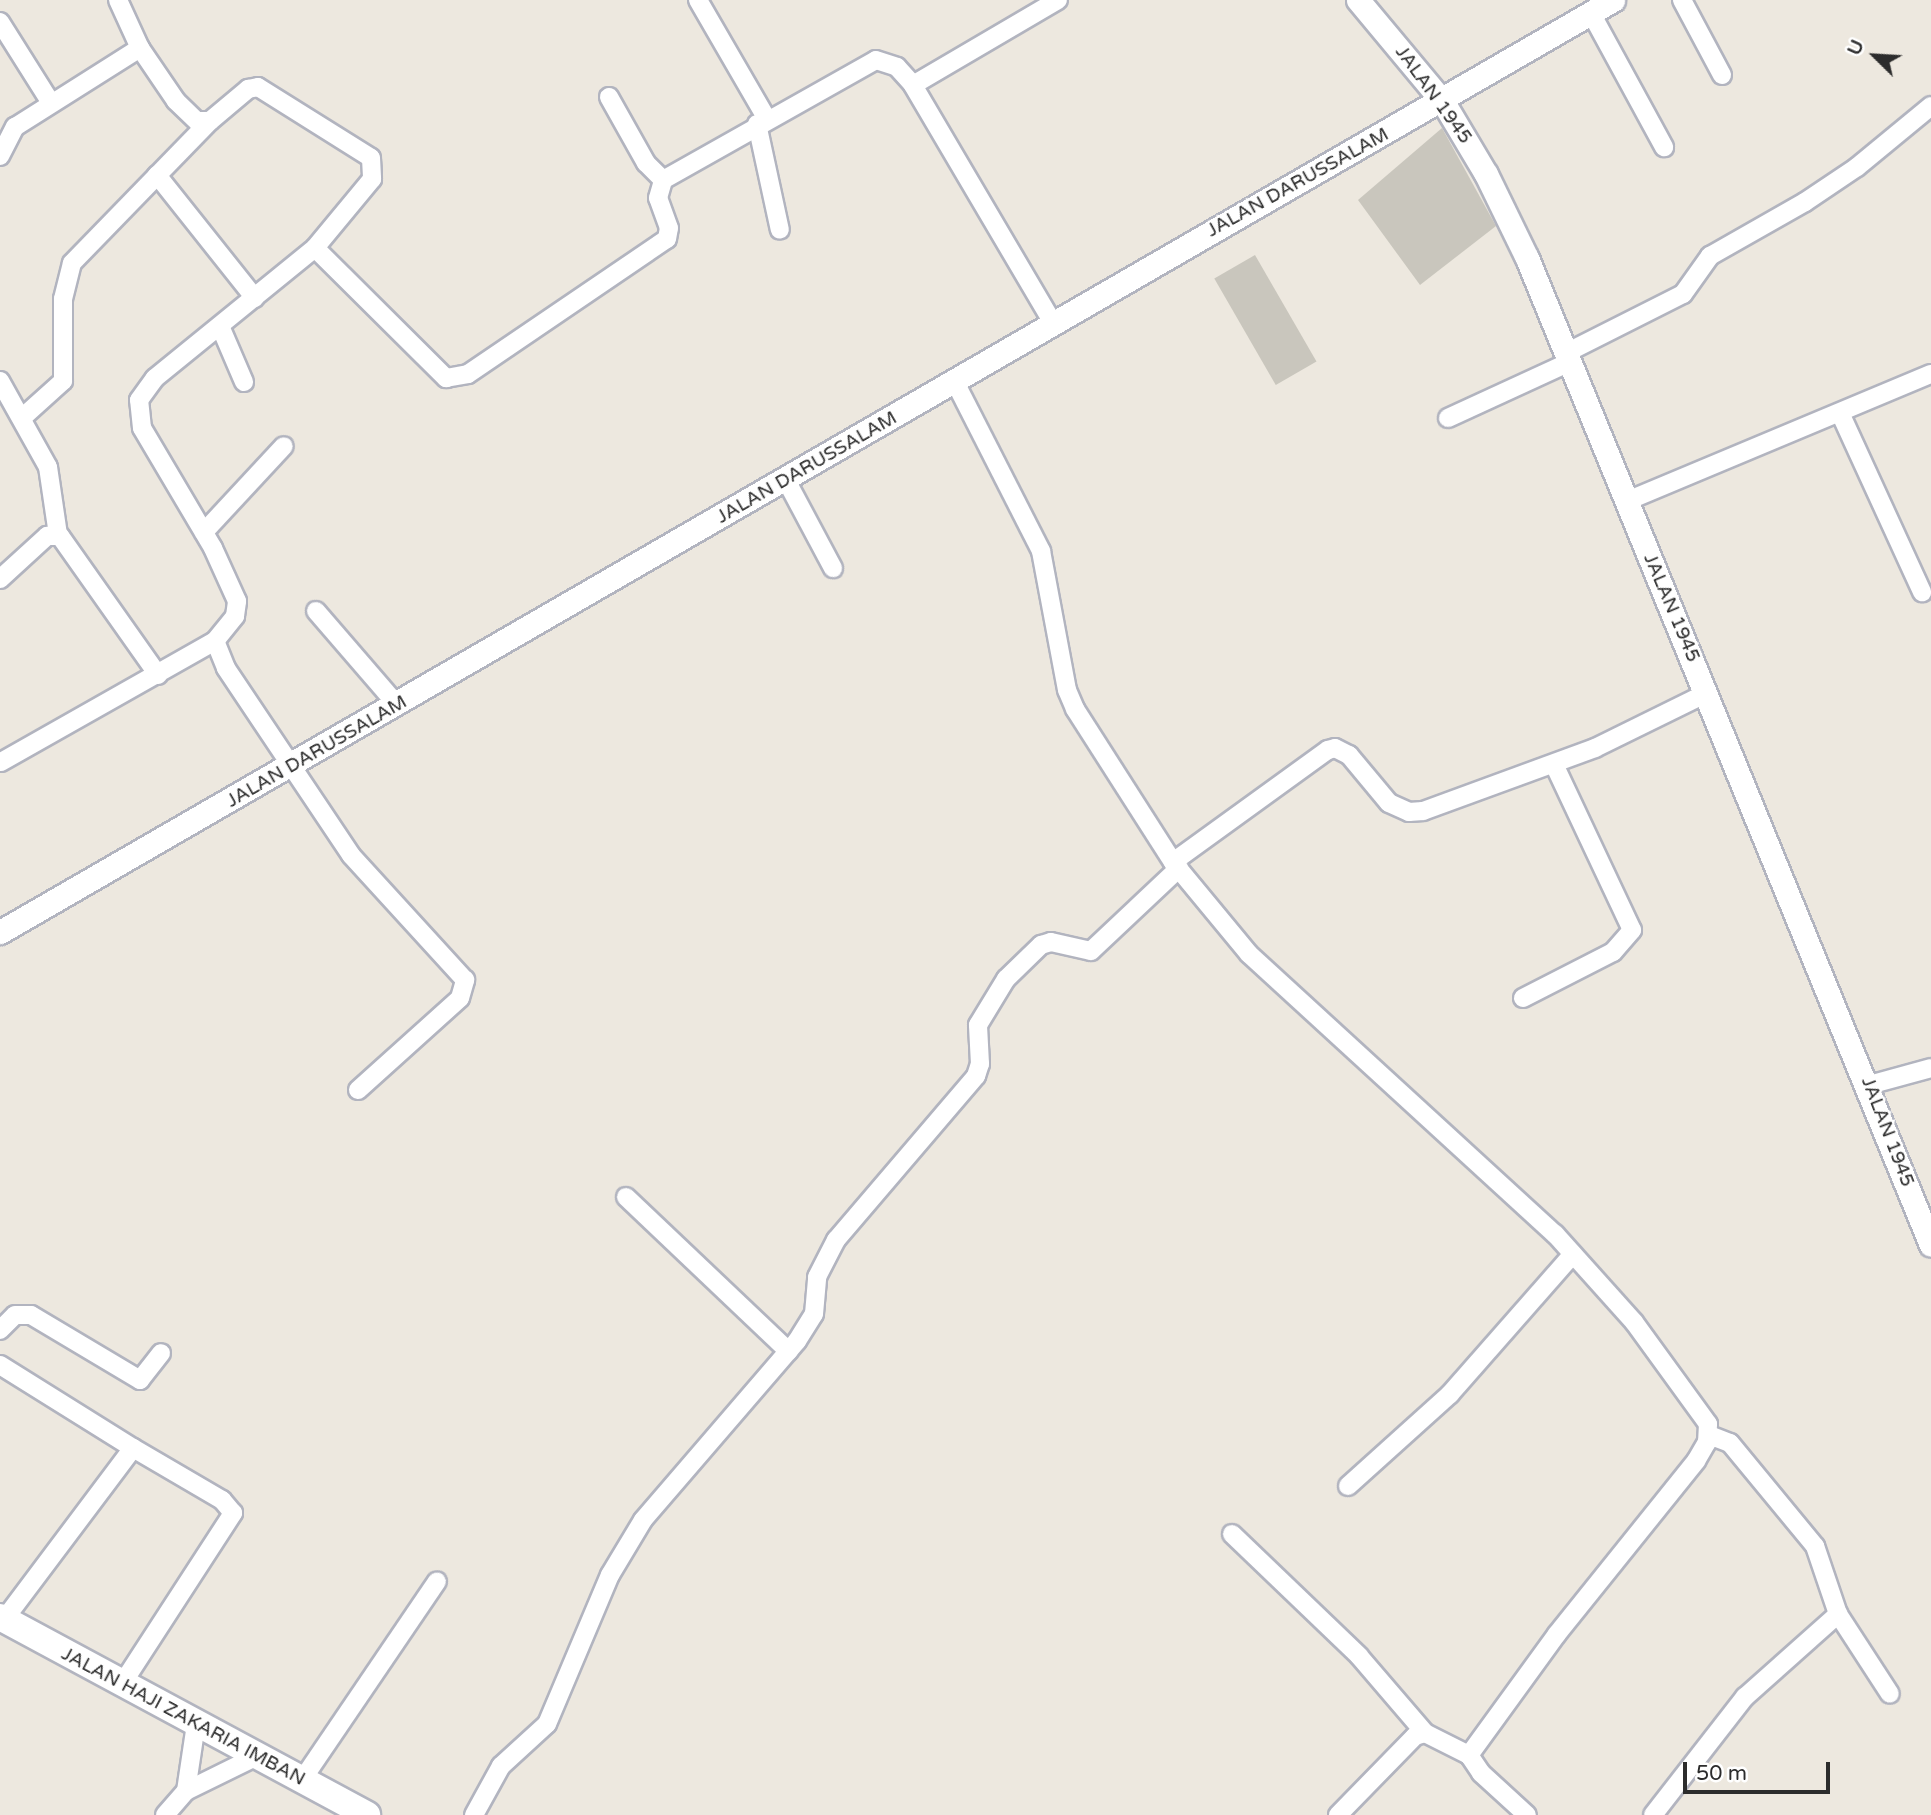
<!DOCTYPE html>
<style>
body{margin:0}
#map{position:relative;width:1931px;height:1815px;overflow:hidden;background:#ede8df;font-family:"Varela Round",sans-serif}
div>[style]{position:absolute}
.building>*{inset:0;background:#c9c6bd;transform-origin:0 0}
.roads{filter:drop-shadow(2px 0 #b2b4bf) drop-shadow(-2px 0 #b2b4bf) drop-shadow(0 2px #b2b4bf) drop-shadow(0 -2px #b2b4bf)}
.minor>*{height:18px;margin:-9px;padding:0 9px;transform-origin:9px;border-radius:9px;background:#fff}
.tertiary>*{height:23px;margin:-11.5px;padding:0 11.5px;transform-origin:11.5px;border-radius:11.5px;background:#fff}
.secondary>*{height:26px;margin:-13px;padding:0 13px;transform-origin:13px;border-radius:13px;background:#fff}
span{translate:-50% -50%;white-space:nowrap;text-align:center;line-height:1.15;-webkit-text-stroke:5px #fff;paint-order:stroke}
.street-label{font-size:19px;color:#2c2c2c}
.north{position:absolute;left:1840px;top:21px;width:70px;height:70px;-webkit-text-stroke:5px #fff;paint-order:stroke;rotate:294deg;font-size:19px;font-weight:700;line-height:28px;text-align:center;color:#2c2c2c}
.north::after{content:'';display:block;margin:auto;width:24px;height:32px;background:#2c2c2c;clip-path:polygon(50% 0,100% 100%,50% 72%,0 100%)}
.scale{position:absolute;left:1683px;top:1762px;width:147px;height:32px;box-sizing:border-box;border:4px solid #2c2c2c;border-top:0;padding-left:9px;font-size:21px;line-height:24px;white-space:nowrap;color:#2c2c2c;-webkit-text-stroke:5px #fff;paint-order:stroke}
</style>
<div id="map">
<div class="building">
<i style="clip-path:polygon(1442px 128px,1496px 226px,1420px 285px,1358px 200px)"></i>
<i style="left:1255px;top:255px;width:123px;height:47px;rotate:60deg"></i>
</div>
<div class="roads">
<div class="minor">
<i style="left:118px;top:0;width:53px;rotate:65.4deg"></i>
<i style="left:140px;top:48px;width:64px;rotate:55.8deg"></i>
<i style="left:176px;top:101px;width:29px;rotate:44deg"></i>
<i style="left:197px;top:121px;width:13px"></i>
<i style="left:210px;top:121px;width:50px;rotate:-40.1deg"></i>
<i style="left:248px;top:89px;width:10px;rotate:-11deg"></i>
<i style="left:258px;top:87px;width:133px;rotate:32.1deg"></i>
<i style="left:371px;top:158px;width:21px;rotate:87deg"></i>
<i style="left:372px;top:179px;width:89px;rotate:129.6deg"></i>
<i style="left:698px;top:0;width:138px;rotate:59.9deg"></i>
<i style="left:1682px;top:0;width:85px;rotate:61.9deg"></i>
<i style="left:1591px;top:13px;width:153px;rotate:61.4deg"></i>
<i style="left:0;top:22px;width:96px;rotate:57.8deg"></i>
<i style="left:609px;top:97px;width:76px;rotate:60.7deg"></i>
<i style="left:646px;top:163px;width:24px;rotate:45deg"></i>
<i style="left:757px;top:124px;width:108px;rotate:77.8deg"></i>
<i style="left:0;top:156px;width:33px;rotate:-63deg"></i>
<i style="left:15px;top:127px;width:148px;rotate:-32.3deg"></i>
<i style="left:157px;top:175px;width:157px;rotate:51.5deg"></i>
<i style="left:1053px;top:323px;width:276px;rotate:-120.5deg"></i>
<i style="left:913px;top:85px;width:168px;rotate:-30.4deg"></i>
<i style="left:220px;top:326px;width:61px;rotate:66.8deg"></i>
<i style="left:1566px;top:353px;width:131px;rotate:-26.8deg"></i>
<i style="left:1683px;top:294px;width:47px;rotate:-54.6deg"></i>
<i style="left:1710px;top:256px;width:109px;rotate:-29.6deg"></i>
<i style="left:1805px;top:202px;width:63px;rotate:-33.9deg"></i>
<i style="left:1857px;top:167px;width:96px;rotate:-39.5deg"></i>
<i style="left:0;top:381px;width:98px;rotate:60.8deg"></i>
<i style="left:48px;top:467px;width:69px;rotate:81.6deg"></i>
<i style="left:955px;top:382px;width:190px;rotate:63deg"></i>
<i style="left:1041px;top:551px;width:141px;rotate:79.4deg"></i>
<i style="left:1067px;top:690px;width:21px;rotate:67deg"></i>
<i style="left:1075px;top:709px;width:182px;rotate:57.4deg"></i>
<i style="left:1173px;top:862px;width:119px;rotate:50.4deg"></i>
<i style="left:1249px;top:954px;width:415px;rotate:42.5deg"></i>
<i style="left:1555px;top:1234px;width:118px;rotate:48.1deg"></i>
<i style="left:1634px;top:1322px;width:126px;rotate:54deg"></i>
<i style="left:1708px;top:1424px;width:18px;rotate:93deg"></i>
<i style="left:1707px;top:1442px;width:22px;rotate:120deg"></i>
<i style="left:1696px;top:1461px;width:222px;rotate:128.8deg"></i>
<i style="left:1557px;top:1634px;width:150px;rotate:126deg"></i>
<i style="left:1469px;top:1755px;width:22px;rotate:56deg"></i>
<i style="left:1481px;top:1773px;width:62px;rotate:42.4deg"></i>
<i style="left:1841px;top:415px;width:195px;rotate:65.4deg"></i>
<i style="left:23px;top:417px;width:54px;rotate:-42deg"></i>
<i style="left:63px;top:381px;width:82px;rotate:-90deg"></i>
<i style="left:63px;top:299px;width:37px;rotate:-76deg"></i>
<i style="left:72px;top:263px;width:198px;rotate:-45.8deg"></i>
<i style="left:1448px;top:418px;width:134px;rotate:-24.7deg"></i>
<i style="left:786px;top:480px;width:100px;rotate:61.9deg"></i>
<i style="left:1627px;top:501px;width:329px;rotate:-22.7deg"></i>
<i style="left:204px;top:532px;width:117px;rotate:-47.1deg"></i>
<i style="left:0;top:579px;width:64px;rotate:-42.5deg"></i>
<i style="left:47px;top:536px;width:13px"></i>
<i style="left:60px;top:536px;width:170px;rotate:54.8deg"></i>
<i style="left:316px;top:611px;width:124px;rotate:49.2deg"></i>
<i style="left:1px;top:762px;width:246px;rotate:-29.5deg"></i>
<i style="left:1173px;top:862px;width:191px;rotate:-35.9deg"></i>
<i style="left:1328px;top:750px;width:7px;rotate:-16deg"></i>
<i style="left:1335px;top:748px;width:16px;rotate:27deg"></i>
<i style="left:1349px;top:755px;width:62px;rotate:50.2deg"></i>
<i style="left:1389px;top:803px;width:22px;rotate:24deg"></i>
<i style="left:1409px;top:812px;width:14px;rotate:-4deg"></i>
<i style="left:1423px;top:811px;width:183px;rotate:-20.1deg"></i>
<i style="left:1595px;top:748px;width:125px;rotate:-26.2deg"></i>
<i style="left:1523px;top:998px;width:101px;rotate:-27.1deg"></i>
<i style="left:1613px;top:952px;width:29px;rotate:-49deg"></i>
<i style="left:1632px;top:930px;width:183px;rotate:-115.2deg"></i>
<i style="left:1869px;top:1085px;width:64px;rotate:-15.3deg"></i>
<i style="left:358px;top:1090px;width:137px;rotate:-42deg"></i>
<i style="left:460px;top:998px;width:19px;rotate:-74deg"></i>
<i style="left:465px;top:980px;width:169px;rotate:-132.4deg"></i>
<i style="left:351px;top:855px;width:225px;rotate:-123.8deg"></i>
<i style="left:226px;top:668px;width:29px;rotate:-112deg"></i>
<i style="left:215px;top:641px;width:32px;rotate:-51deg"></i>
<i style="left:235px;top:616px;width:15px;rotate:-82deg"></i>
<i style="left:237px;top:601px;width:58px;rotate:-114.4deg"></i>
<i style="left:213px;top:548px;width:139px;rotate:-120.6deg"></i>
<i style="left:142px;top:428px;width:28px;rotate:-96deg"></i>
<i style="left:139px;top:400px;width:27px;rotate:-54deg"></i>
<i style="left:155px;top:378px;width:206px;rotate:-39.1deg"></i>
<i style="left:315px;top:248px;width:185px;rotate:44.8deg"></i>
<i style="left:446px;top:378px;width:22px;rotate:-10deg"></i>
<i style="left:468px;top:374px;width:240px;rotate:-34.2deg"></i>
<i style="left:667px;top:239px;width:11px;rotate:-80deg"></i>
<i style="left:669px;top:228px;width:32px;rotate:-110deg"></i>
<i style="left:658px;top:198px;width:19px;rotate:-74deg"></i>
<i style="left:663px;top:180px;width:244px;rotate:-29.4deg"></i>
<i style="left:876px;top:60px;width:22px;rotate:18deg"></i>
<i style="left:897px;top:67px;width:24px;rotate:48deg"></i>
<i style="left:626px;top:1197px;width:224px;rotate:43.5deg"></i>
<i style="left:0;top:1330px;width:21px;rotate:-45deg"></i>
<i style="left:15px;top:1315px;width:16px"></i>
<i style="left:31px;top:1315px;width:127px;rotate:30.8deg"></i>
<i style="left:140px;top:1380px;width:34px;rotate:-52deg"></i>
<i style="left:0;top:1365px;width:157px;rotate:32deg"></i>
<i style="left:133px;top:1448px;width:215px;rotate:126.9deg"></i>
<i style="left:1709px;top:1435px;width:22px;rotate:21deg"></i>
<i style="left:1730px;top:1443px;width:134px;rotate:50.5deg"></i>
<i style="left:1815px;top:1546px;width:72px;rotate:71.3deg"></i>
<i style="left:1838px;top:1614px;width:95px;rotate:57deg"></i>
<i style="left:1348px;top:1486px;width:137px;rotate:-42deg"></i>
<i style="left:1450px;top:1394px;width:186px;rotate:-48.7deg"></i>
<i style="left:1232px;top:1534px;width:176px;rotate:43.8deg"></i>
<i style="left:1359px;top:1656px;width:101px;rotate:49.4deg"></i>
<i style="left:122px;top:1684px;width:204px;rotate:-57deg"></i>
<i style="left:233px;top:1513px;width:17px;rotate:-130deg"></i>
<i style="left:222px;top:1500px;width:103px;rotate:-149.7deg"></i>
<i style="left:302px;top:1780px;width:240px;rotate:-55.8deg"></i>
<i style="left:186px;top:1791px;width:68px;rotate:-81.5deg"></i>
<i style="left:165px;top:1815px;width:32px;rotate:-49deg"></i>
<i style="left:186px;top:1791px;width:79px;rotate:-26.2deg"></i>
<i style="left:474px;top:1815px;width:56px;rotate:-61.1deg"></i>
<i style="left:501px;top:1766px;width:62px;rotate:-42.4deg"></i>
<i style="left:547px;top:1724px;width:162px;rotate:-67.1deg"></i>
<i style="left:610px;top:1575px;width:64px;rotate:-59deg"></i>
<i style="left:643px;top:1520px;width:236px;rotate:-49.3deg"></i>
<i style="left:797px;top:1341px;width:32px;rotate:-58deg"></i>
<i style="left:814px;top:1314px;width:37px;rotate:-85deg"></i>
<i style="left:817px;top:1277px;width:42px;rotate:-62.8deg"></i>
<i style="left:836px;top:1240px;width:216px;rotate:-49.5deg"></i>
<i style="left:976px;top:1076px;width:13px;rotate:-72deg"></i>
<i style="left:980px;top:1064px;width:39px;rotate:-93deg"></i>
<i style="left:978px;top:1025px;width:54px;rotate:-58.7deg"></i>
<i style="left:1006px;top:979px;width:49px;rotate:-44.2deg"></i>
<i style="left:1041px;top:945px;width:10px;rotate:-17deg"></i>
<i style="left:1051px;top:942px;width:41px;rotate:12.7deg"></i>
<i style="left:1091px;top:951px;width:121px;rotate:-43.3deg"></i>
<i style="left:1338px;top:1815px;width:110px;rotate:-45.7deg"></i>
<i style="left:1415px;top:1736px;width:10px;rotate:-17deg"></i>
<i style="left:1425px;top:1733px;width:49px;rotate:26.6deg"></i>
<i style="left:1653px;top:1815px;width:150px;rotate:-52.1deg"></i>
<i style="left:1745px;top:1697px;width:125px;rotate:-41.7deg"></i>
</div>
<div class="tertiary">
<i style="left:1358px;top:0;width:133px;rotate:50.2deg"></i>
<i style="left:1443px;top:102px;width:84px;rotate:59.2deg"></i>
<i style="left:1486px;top:174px;width:93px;rotate:64deg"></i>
<i style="left:1527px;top:258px;width:1066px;rotate:67.74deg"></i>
<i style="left:0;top:932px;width:1863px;rotate:-30.02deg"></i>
</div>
<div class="secondary">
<i style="left:0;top:1617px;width:417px;rotate:28.3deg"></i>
</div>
</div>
<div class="street-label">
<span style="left:1433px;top:95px;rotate:54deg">JALAN 1945</span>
<span style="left:1298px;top:183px;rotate:-29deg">JALAN DARUSSALAM</span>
<span style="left:807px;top:468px;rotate:-30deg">JALAN DARUSSALAM</span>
<span style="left:1671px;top:608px;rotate:67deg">JALAN 1945</span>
<span style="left:317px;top:752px;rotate:-30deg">JALAN DARUSSALAM</span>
<span style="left:1887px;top:1132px;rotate:69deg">JALAN 1945</span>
<span style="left:183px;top:1717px;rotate:28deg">JALAN HAJI ZAKARIA IMBAN</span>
</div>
<div class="north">U</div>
<div class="scale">50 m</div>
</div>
